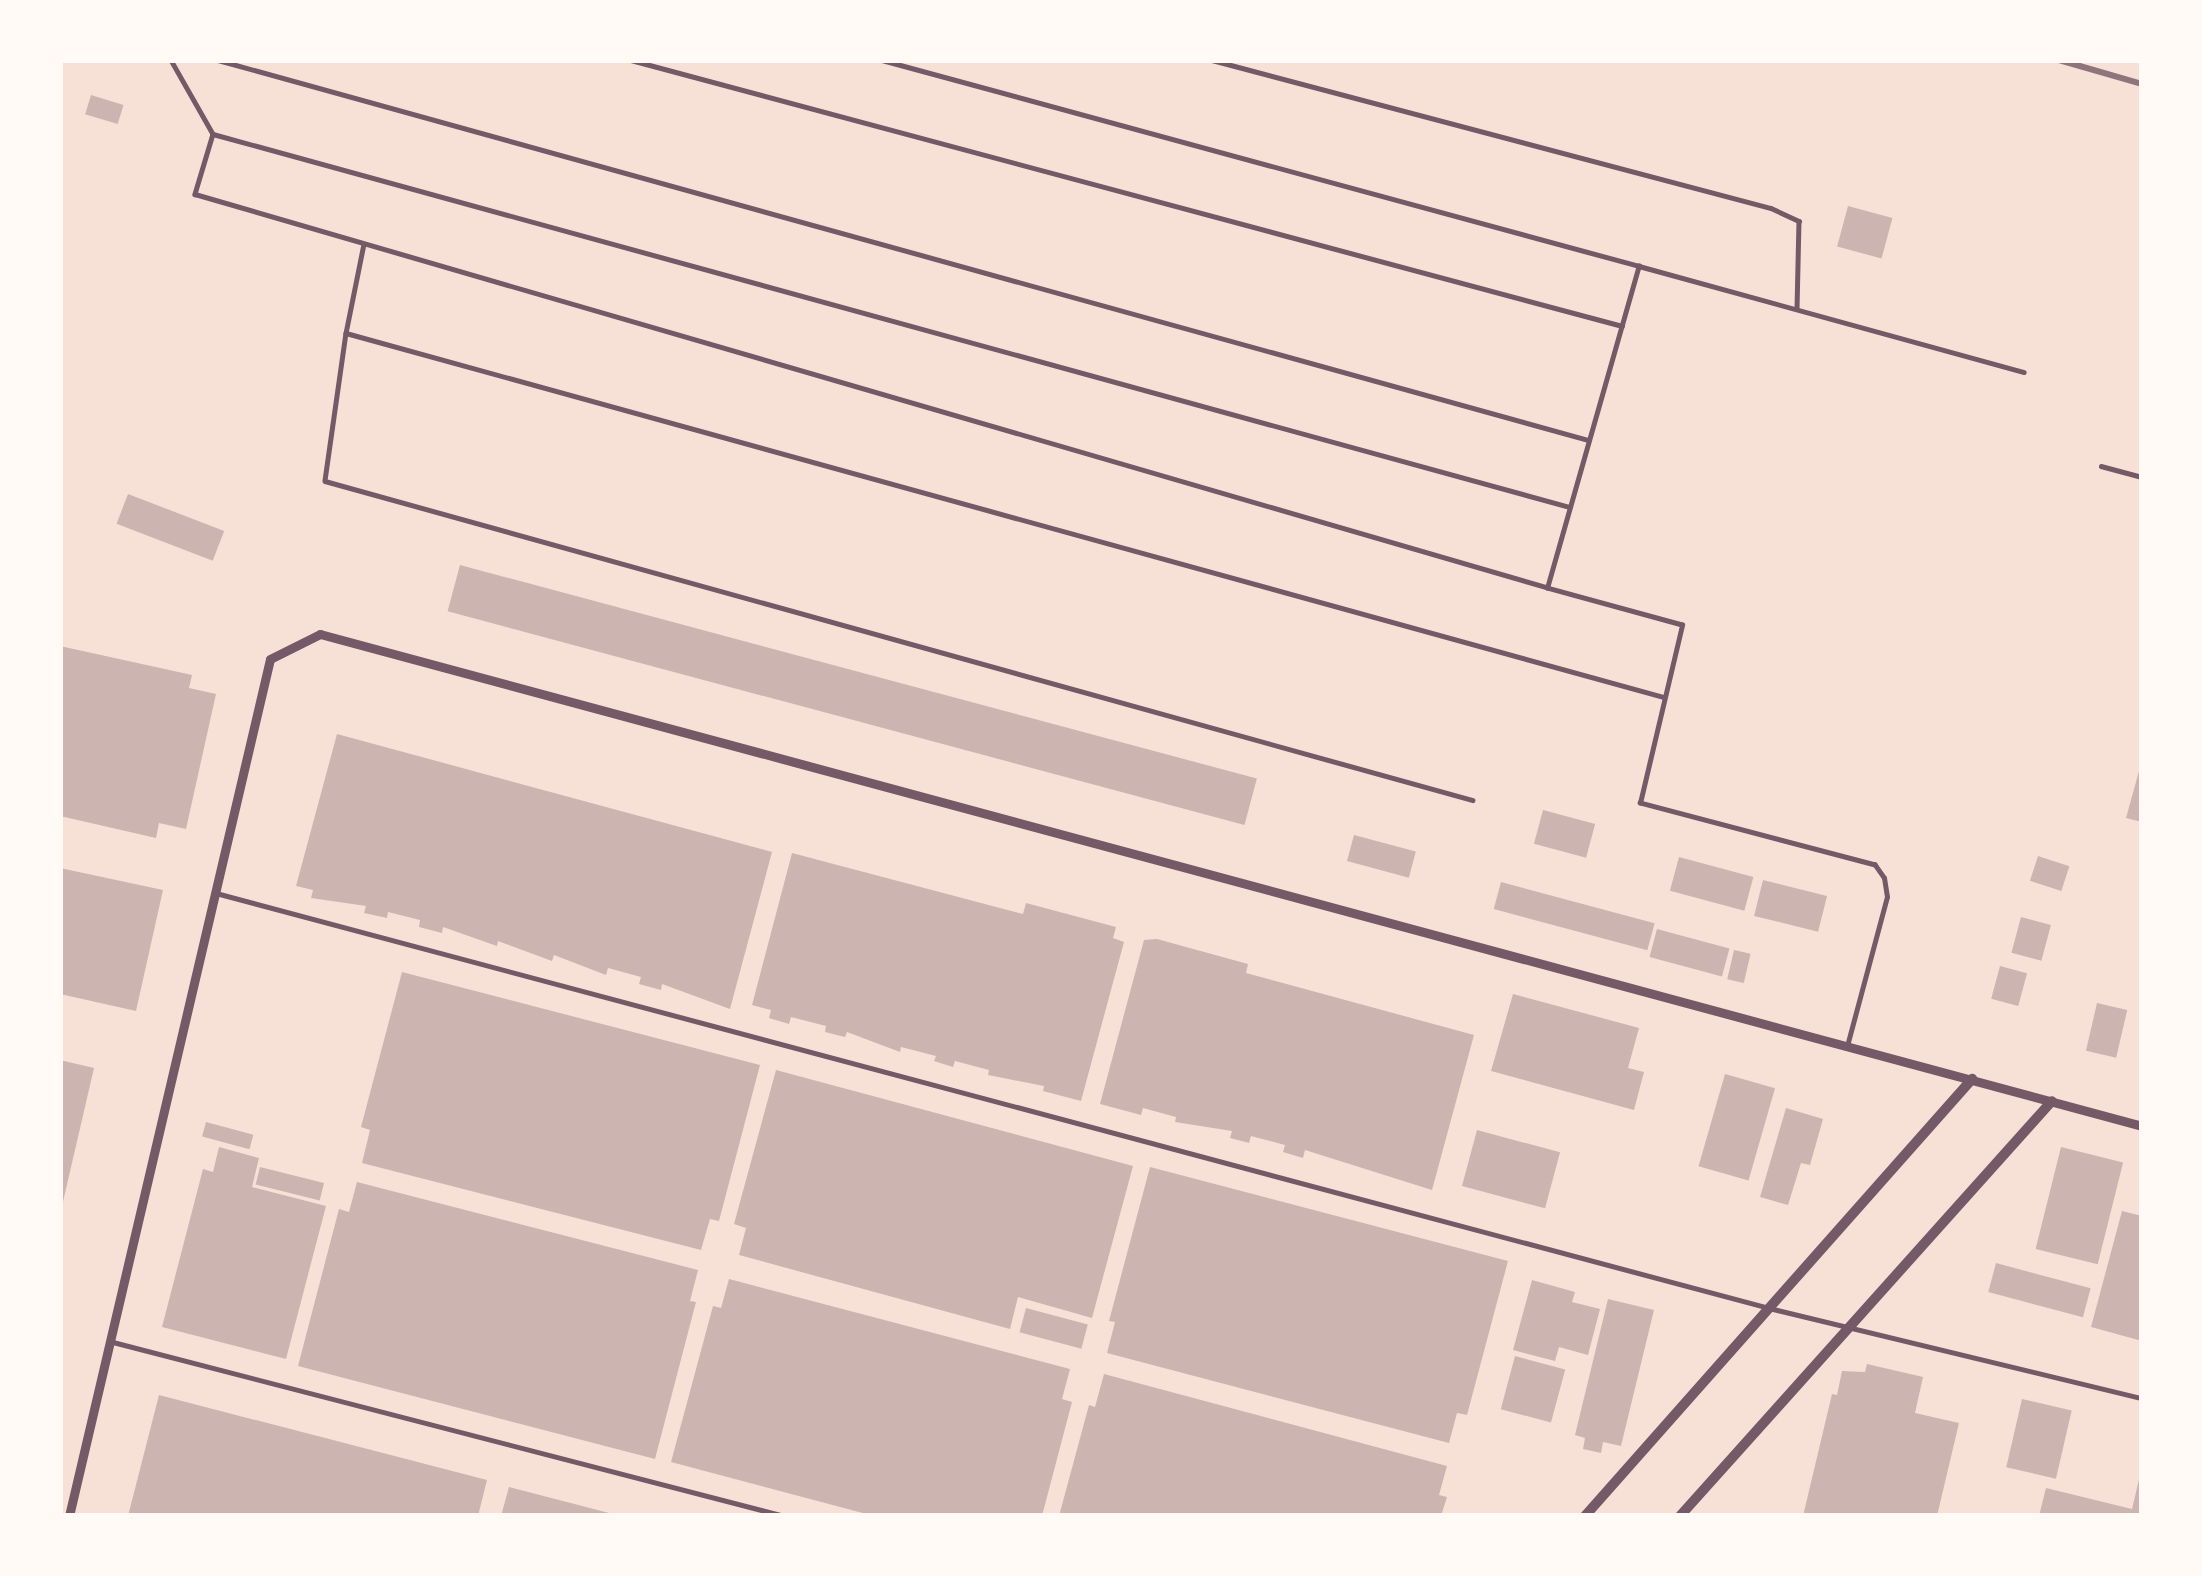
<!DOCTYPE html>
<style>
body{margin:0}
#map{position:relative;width:2202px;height:1576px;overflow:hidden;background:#f7e1d7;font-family:"Asap Condensed",sans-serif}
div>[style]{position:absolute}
.building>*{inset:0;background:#ccb4b1;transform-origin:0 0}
.service>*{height:4.5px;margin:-2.25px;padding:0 2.25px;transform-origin:2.25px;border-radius:2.25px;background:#755966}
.minor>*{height:9px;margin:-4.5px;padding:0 4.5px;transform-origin:4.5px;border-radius:4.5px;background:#755966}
.tertiary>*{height:10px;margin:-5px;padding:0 5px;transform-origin:5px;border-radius:5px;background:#755966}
.rail>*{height:6px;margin:-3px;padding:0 3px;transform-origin:3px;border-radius:3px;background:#8f747c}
span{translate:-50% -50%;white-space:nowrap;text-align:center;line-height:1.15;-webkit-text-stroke:9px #fffaf5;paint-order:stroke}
.frame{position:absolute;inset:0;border:63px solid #fffaf5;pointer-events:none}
</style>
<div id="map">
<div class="building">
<i style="left:91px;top:95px;width:34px;height:20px;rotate:17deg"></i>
<i style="left:1848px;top:206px;width:46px;height:42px;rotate:15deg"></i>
<i style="left:128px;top:494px;width:103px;height:32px;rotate:21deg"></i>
<i style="left:460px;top:565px;width:825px;height:48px;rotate:15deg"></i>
<i style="clip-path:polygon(60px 646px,192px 675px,189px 688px,216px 694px,186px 829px,159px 823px,156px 838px,60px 816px)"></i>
<i style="clip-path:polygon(337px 734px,772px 852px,730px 1009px,662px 984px,661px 990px,639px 984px,641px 977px,608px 968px,606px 975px,554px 955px,552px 961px,498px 941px,497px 946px,443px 927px,442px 933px,419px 927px,420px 920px,388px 912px,387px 918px,364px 913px,366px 906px,311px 898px,313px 890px,296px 886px)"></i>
<i style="clip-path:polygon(2141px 764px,2142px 764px,2142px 822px,2126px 818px)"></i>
<i style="left:1543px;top:810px;width:54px;height:35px;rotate:15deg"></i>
<i style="left:1354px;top:835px;width:64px;height:27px;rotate:15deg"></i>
<i style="clip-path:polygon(792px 853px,1023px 914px,1026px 903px,1116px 927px,1113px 938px,1124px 942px,1081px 1101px,1043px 1091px,1044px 1086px,988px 1075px,989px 1070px,955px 1061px,953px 1067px,934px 1061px,936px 1056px,901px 1047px,900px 1052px,847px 1032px,845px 1037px,825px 1032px,826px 1026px,791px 1017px,789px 1024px,769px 1018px,771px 1010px,752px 1005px)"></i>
<i style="left:2038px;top:856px;width:33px;height:26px;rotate:18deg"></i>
<i style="left:1679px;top:857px;width:77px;height:35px;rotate:15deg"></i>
<i style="clip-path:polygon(60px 868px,163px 890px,136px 1011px,60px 994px)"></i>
<i style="left:1763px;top:880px;width:66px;height:37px;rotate:14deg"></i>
<i style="left:1501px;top:882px;width:159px;height:28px;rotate:15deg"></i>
<i style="left:2021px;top:917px;width:31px;height:37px;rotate:15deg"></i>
<i style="left:1657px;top:929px;width:75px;height:29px;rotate:15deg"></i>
<i style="clip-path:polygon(1157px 939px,1248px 964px,1246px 973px,1474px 1035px,1432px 1190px,1305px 1150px,1303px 1158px,1283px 1152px,1285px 1145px,1251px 1136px,1249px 1143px,1230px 1138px,1232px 1131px,1175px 1122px,1176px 1117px,1143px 1108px,1141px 1115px,1100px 1104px,1144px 940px)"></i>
<i style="left:1734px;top:950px;width:17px;height:30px;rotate:13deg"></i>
<i style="left:2000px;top:966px;width:28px;height:34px;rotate:15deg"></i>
<i style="clip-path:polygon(402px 972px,760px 1065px,719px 1221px,710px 1219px,701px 1250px,362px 1163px,370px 1130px,361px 1127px)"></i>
<i style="clip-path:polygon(1513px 994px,1639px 1028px,1628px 1068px,1644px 1072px,1634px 1110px,1491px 1071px)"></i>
<i style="left:2097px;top:1003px;width:31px;height:49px;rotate:13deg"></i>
<i style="clip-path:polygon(60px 1060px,94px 1068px,62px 1206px,60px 1206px)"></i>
<i style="clip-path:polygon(776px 1070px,1133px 1166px,1092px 1318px,1018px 1297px,1010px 1329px,739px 1255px,746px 1228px,734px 1224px)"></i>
<i style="left:1725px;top:1074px;width:52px;height:96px;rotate:16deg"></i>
<i style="clip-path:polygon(1786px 1108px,1823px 1119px,1810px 1165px,1801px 1163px,1788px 1205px,1760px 1197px)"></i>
<i style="left:206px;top:1122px;width:49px;height:15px;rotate:15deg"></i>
<i style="left:1477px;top:1130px;width:86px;height:58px;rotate:15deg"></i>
<i style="clip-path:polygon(219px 1147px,259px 1158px,252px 1187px,326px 1206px,286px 1359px,162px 1327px,203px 1169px,213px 1172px)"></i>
<i style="left:2061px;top:1147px;width:64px;height:105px;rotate:14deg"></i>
<i style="left:260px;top:1167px;width:66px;height:18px;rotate:14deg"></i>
<i style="clip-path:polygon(1150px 1167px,1508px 1261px,1467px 1415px,1457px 1413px,1449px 1443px,1107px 1353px,1115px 1322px,1109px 1321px)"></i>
<i style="clip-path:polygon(357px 1182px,698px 1270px,690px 1301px,696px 1302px,655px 1459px,298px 1366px,339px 1209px,349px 1212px)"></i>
<i style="clip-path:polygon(2122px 1211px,2142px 1216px,2142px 1341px,2091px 1327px)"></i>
<i style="left:1996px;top:1263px;width:98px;height:30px;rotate:15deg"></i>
<i style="clip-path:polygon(729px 1279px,1070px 1369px,1062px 1399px,1072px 1402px,1042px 1516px,874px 1516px,671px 1462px,713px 1306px,721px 1308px)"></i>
<i style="clip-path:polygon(1532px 1280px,1575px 1292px,1572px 1302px,1600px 1309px,1588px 1355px,1559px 1347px,1555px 1361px,1513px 1350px)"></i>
<i style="clip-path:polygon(1608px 1299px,1654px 1310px,1621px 1446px,1603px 1442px,1601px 1453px,1583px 1449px,1585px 1438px,1575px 1435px)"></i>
<i style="left:1026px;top:1308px;width:64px;height:25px;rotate:15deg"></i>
<i style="left:1515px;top:1356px;width:52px;height:55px;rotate:15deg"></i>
<i style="clip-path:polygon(1867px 1364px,1923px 1377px,1915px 1413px,1959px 1423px,1937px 1516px,1803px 1516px,1832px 1394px,1837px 1395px,1842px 1371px,1865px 1372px)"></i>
<i style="clip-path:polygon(1104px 1374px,1447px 1466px,1439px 1495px,1447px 1497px,1441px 1516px,1059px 1516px,1089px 1405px,1095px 1407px)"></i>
<i style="clip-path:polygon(159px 1395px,487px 1480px,478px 1516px,128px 1516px)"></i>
<i style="left:2022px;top:1399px;width:51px;height:70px;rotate:13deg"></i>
<i style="clip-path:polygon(2140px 1475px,2142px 1516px,2039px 1516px,2046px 1488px,2132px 1509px)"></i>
<i style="clip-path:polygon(509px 1487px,613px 1514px,613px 1516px,501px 1516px)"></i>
</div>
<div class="service">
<i style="left:171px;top:60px;width:85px;rotate:60.4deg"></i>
<i style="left:213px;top:134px;width:1407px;rotate:15.37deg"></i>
<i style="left:218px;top:60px;width:1422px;rotate:15.5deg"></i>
<i style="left:631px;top:60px;width:1026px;rotate:15.02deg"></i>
<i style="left:882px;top:60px;width:785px;rotate:15.22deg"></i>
<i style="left:1212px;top:60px;width:578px;rotate:14.83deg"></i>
<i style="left:1771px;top:208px;width:31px;rotate:25deg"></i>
<i style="left:1799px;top:221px;width:87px;rotate:91.3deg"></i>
<i style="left:213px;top:134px;width:63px;rotate:106.7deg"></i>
<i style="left:195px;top:194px;width:1407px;rotate:16.22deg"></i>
<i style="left:364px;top:244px;width:91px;rotate:101.4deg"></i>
<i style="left:346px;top:333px;width:1367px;rotate:15.44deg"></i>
<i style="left:346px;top:333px;width:149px;rotate:98.1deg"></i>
<i style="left:325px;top:481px;width:1191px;rotate:15.54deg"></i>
<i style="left:2101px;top:466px;width:42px;rotate:15deg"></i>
<i style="left:216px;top:893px;width:1603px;rotate:14.96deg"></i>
<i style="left:1765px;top:1307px;width:388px;rotate:13.6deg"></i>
<i style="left:1847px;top:1046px;width:154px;rotate:-75deg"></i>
<i style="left:1887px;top:897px;width:19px;rotate:-99deg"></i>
<i style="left:1884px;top:878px;width:16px;rotate:-125deg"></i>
<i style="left:1875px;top:865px;width:243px;rotate:-165.2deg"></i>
<i style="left:1640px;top:803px;width:183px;rotate:-76.7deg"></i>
<i style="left:1682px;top:625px;width:140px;rotate:-164.7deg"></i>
<i style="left:1547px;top:588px;width:335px;rotate:-74.1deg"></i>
<i style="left:1639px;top:266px;width:399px;rotate:15.4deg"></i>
<i style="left:113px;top:1342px;width:694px;rotate:14.52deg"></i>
</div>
<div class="minor">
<i style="left:69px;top:1516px;width:880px;rotate:-76.8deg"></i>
<i style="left:270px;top:659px;width:56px;rotate:-26.6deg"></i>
<i style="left:320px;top:634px;width:1887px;rotate:15.11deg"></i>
</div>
<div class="tertiary">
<i style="left:1585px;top:1516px;width:584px;rotate:-48.47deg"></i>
<i style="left:1680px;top:1516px;width:557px;rotate:-48.13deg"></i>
</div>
<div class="rail">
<i style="left:2059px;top:60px;width:86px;rotate:16.1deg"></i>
</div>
<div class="frame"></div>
</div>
